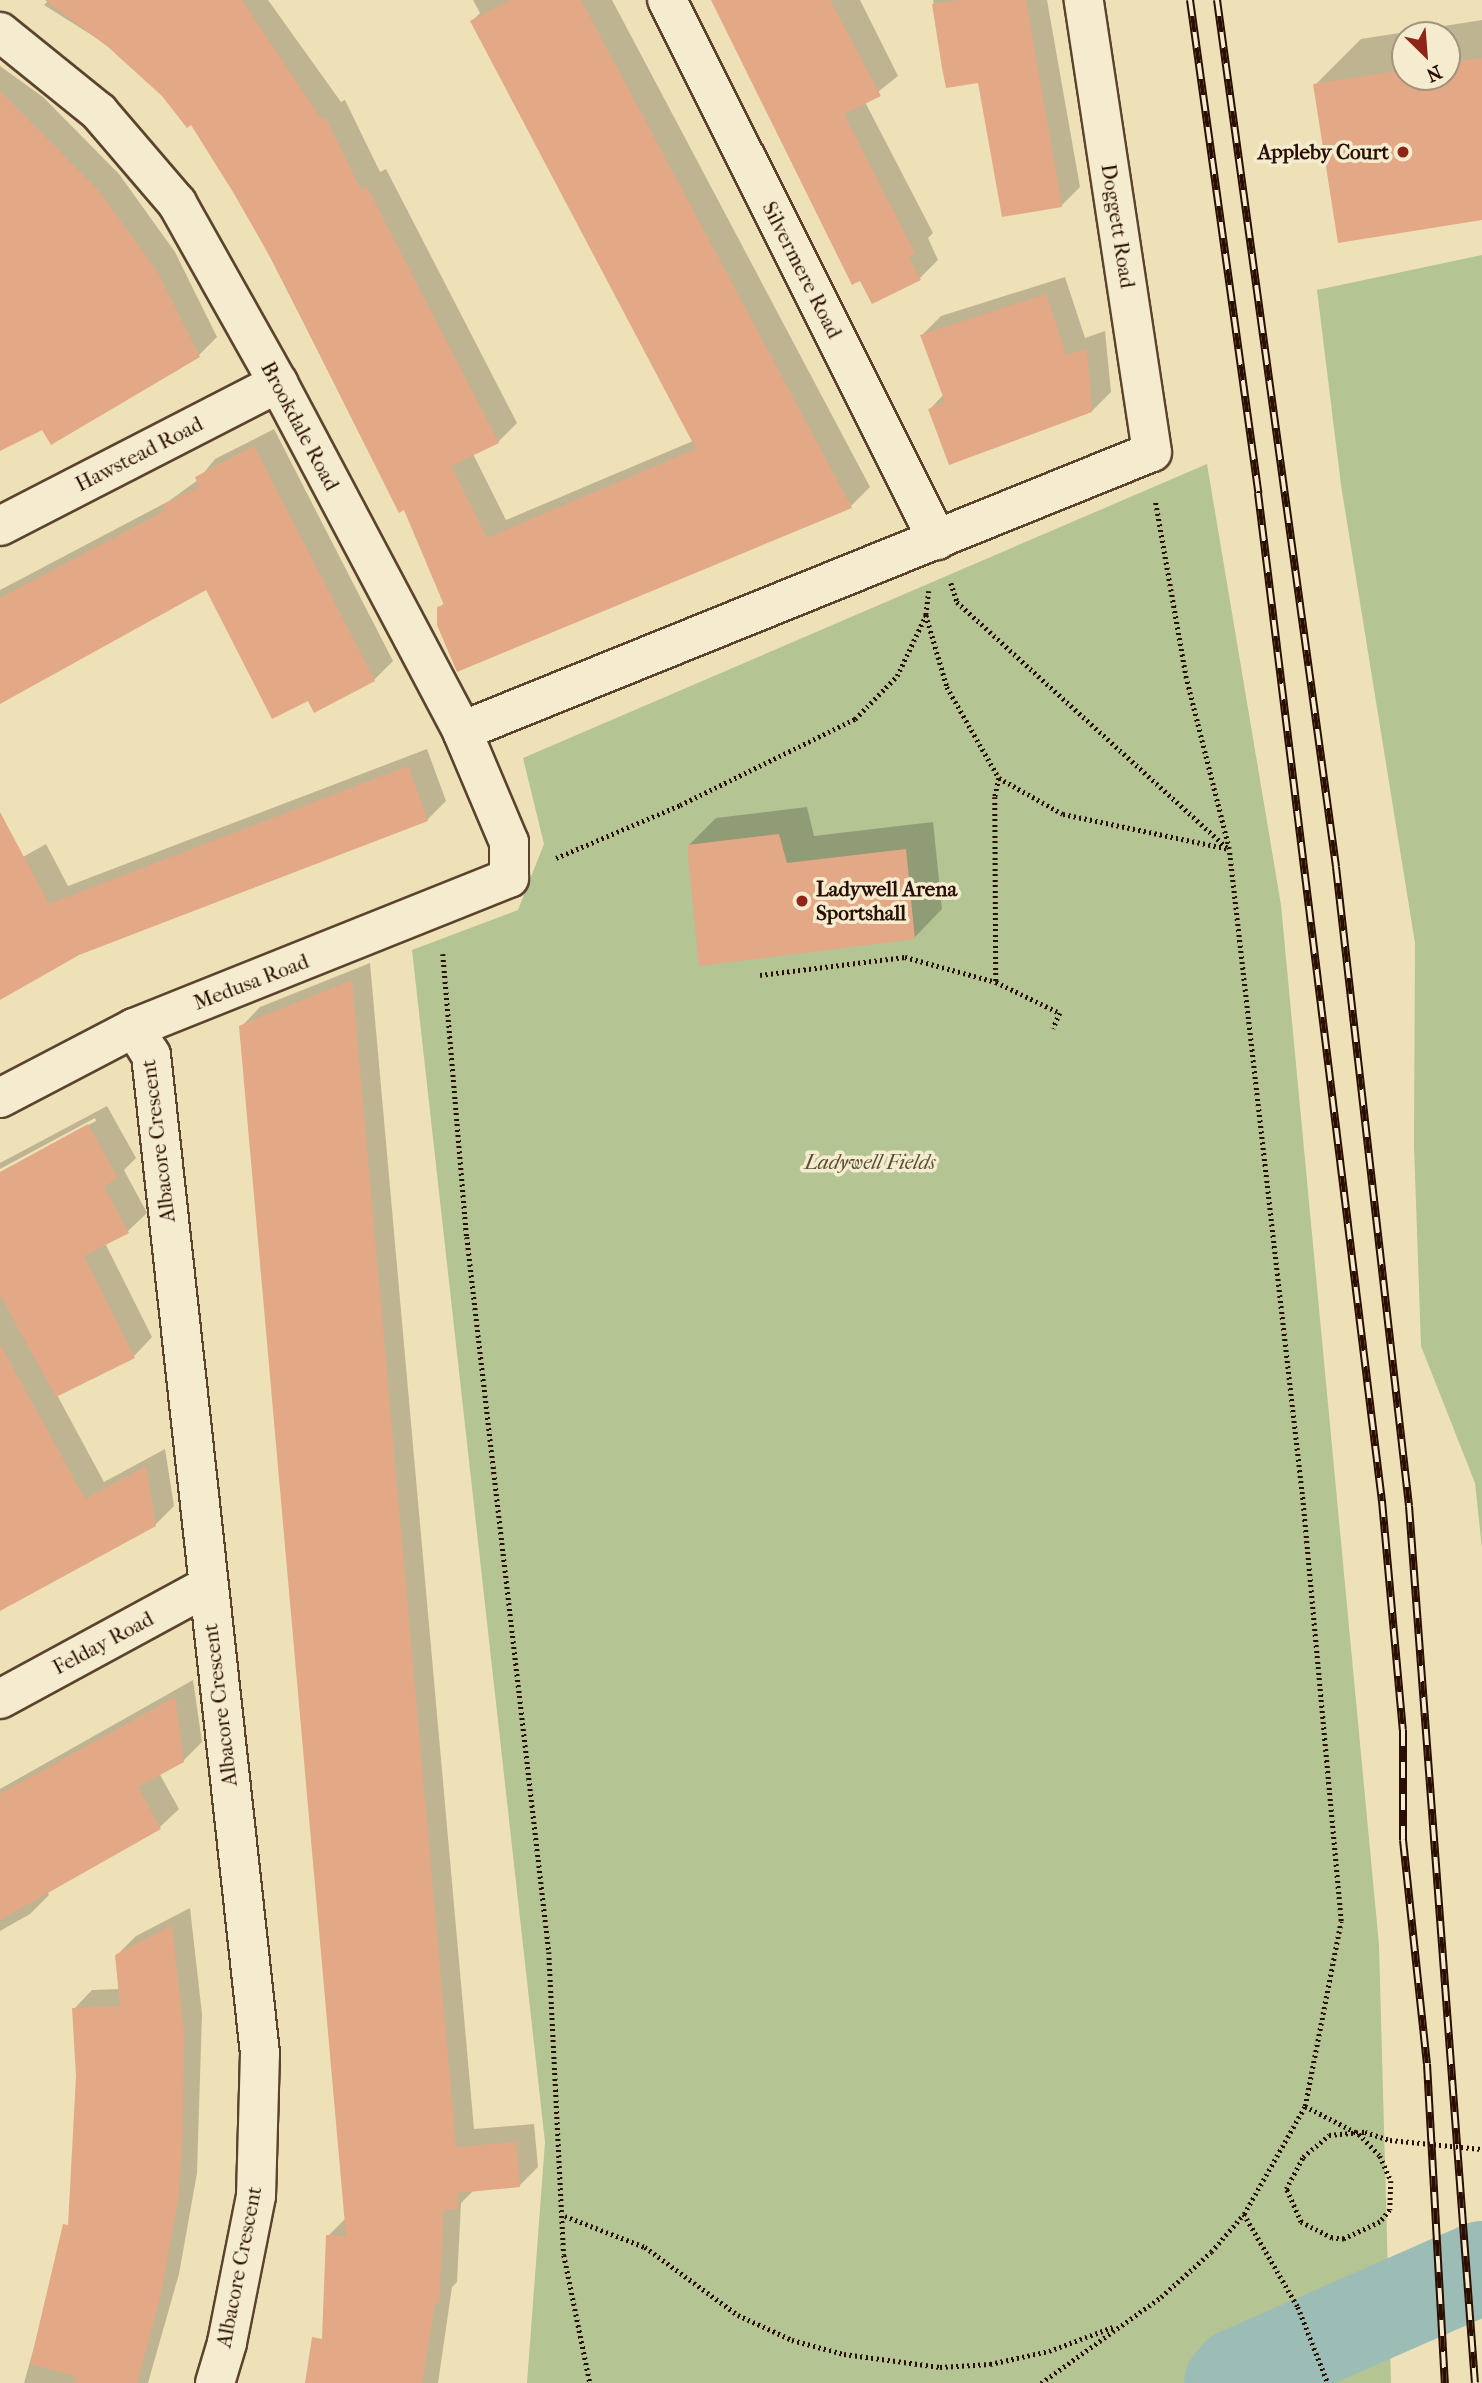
<!DOCTYPE html>
<style>
body{margin:0}
#map{position:relative;width:1482px;height:2383px;overflow:hidden;background:#efe1b7;font-family:"IM FELL French Canon",serif}
div>[style]{position:absolute}
.green>*{inset:0;background:#b4c493}
.shadow>*{inset:0;background:#0003}
.river>*{height:93px;margin:-46.5px;padding:0 46.5px;transform-origin:46.5px;border-radius:46.5px;background:#9cbcb6}
.building>*{inset:0;background:#e3a886}
.path>*{height:4.5px;margin-top:-2.25px;transform-origin:0;background:repeating-linear-gradient(90deg,#2a0e00 0 2px,transparent 0 5.5px)}
.roads{filter:drop-shadow(2px 0 #5b432e) drop-shadow(-2px 0 #5b432e) drop-shadow(0 2px #5b432e) drop-shadow(0 -2px #5b432e)}
.street>*{height:38px;margin:-19px;padding:0 19px;transform-origin:19px;border-radius:19px;background:#f5ecd0}
.rail>*{height:8px;margin-top:-4px;transform-origin:0;background:repeating-linear-gradient(90deg,#f5ecd0 0 16px,#2a0e00 0 32px);box-sizing:border-box;border-block:2px solid #2a0e00}
.path-bridge>*{height:4.5px;margin-top:-2.25px;transform-origin:0;background:repeating-linear-gradient(90deg,#2a0e00 0 2px,transparent 0 5.5px)}
.dots>*{width:19px;height:19px;translate:-50% -50%;box-sizing:border-box;border:4px solid #f5ecd0;border-radius:50%}
span{translate:-50% -50%;white-space:nowrap;text-align:center;line-height:1.15;-webkit-text-stroke:7px #f5ecd0;paint-order:stroke}
.poi-label{font-size:21px;color:#2a0e00;font-weight:700}
.right{translate:-100% -50%;text-align:right}
.left{translate:0 -50%;text-align:left}
.street-label{font-size:21px;color:#2a0e00}
.park-label{font-size:21px;color:#5a4e33;font-style:italic}
.north{position:absolute;left:1391px;top:21px;width:70px;height:70px;box-sizing:border-box;background:#f5ecd0;border:2px solid #a4937d;border-radius:50%;rotate:155deg;font-size:19px;font-weight:700;line-height:28px;text-align:center;color:#2a0e00}
.north::after{content:'';display:block;margin:auto;width:24px;height:32px;background:#8f2418;clip-path:polygon(50% 0,100% 100%,50% 72%,0 100%)}
</style>
<div id="map">
<div class="green">
<i style="clip-path:polygon(1482px 255px,1482px 1548px,1475px 1483px,1421px 1346px,1414px 1146px,1415px 943px,1341px 485px,1317px 290px)"></i>
<i style="clip-path:polygon(1207px 464px,1281px 905px,1379px 1945px,1391px 2383px,527px 2383px,545px 2142px,412px 950px,518px 910px,544px 844px,523px 758px)"></i>
</div>
<div class="shadow">
<i style="clip-path:polygon(49px 0,268px 0,341px 102px,345px 100px,380px 172px,386px 169px,517px 423px,498px 442px,473px 454px,506px 520px,693px 441px,472px 21px,480px 13px,473px 0,612px 0,870px 487px,851px 506px,458px 669px,439px 608px,444px 603px,405px 508px,400px 510px,254px 226px,192px 123px,109px 46px,44px 5px)"></i>
<i style="clip-path:polygon(713px 0,860px 0,898px 76px,865px 102px,933px 233px,928px 238px,938px 260px,920px 278px)"></i>
<i style="clip-path:polygon(933px 0,1047px 0,1080px 187px,1061px 206px,979px 81px,948px 86px)"></i>
<i style="clip-path:polygon(evenodd,1482px 20px,1482px 218px,1315px 85px,1361px 39px,1482px 20px,1405px 35px,1447px 35px,1447px 77px,1405px 77px,1405px 35px)"></i>
<i style="clip-path:polygon(0 66px,43px 97px,119px 174px,175px 252px,217px 337px,199px 355px,0 450px)"></i>
<i style="clip-path:polygon(1065px 277px,1085px 338px,1105px 331px,1111px 392px,1092px 411px,930px 409px,944px 394px,922px 335px,941px 316px)"></i>
<i style="clip-path:polygon(274px 429px,393px 661px,374px 680px,309px 699px,207px 587px,0 701px,0 590px,169px 501px,198px 480px,215px 459px)"></i>
<i style="clip-path:polygon(427px 749px,446px 801px,427px 820px,79px 953px,0 996px,0 870px,46px 844px,68px 886px)"></i>
<i style="clip-path:polygon(807px 807px,814px 836px,933px 822px,942px 909px,915px 937px,689px 845px,716px 818px)"></i>
<i style="clip-path:polygon(370px 963px,474px 2129px,534px 2124px,538px 2167px,519px 2186px,474px 2190px,461px 2203px,457px 2282px,452px 2287px,438px 2383px,316px 2383px,322px 2368px,328px 2236px,346px 2218px,241px 1027px,260px 1007px)"></i>
<i style="clip-path:polygon(107px 1106px,136px 1158px,124px 1170px,147px 1213px,128px 1231px,105px 1243px,152px 1337px,134px 1356px,57px 1395px,104px 1482px,165px 1449px,174px 1506px,155px 1525px,0 1610px,0 1173px,96px 1121px,95px 1118px,0 1169px,0 1163px)"></i>
<i style="clip-path:polygon(193px 1680px,202px 1742px,183px 1761px,159px 1773px,179px 1809px,160px 1827px,47px 1891px,49px 1895px,30px 1914px,0 1931px,0 1789px)"></i>
<i style="clip-path:polygon(190px 1908px,202px 2014px,197px 2173px,179px 2274px,148px 2383px,24px 2383px,70px 2220px,77px 2076px,74px 2009px,92px 1990px,120px 1989px,117px 1955px,136px 1936px)"></i>
</div>
<div class="river">
<i style="left:1230px;top:2383px;width:12px;rotate:-48deg"></i>
<i style="left:1238px;top:2374px;width:266px;rotate:-23.7deg"></i>
</div>
<div class="building">
<i style="clip-path:polygon(45px 0,242px 0,322px 120px,326px 118px,361px 190px,367px 187px,499px 443px,451px 466px,487px 538px,696px 449px,470px 21px,510px 0,581px 0,852px 508px,457px 672px,437px 625px,437px 607px,444px 605px,404px 510px,399px 513px,273px 262px,233px 192px,191px 125px,187px 128px,162px 96px,108px 47px)"></i>
<i style="clip-path:polygon(711px 0,830px 0,881px 96px,844px 114px,915px 253px,909px 257px,921px 280px,872px 304px,860px 281px,852px 285px)"></i>
<i style="clip-path:polygon(960px 0,1026px 0,1062px 207px,1002px 217px,978px 83px,946px 88px,942px 68px,932px 4px)"></i>
<i style="clip-path:polygon(1482px 58px,1482px 220px,1338px 243px,1313px 84px,1405px 70px,1405px 77px,1447px 77px,1447px 63px)"></i>
<i style="clip-path:polygon(0 91px,100px 192px,157px 271px,200px 357px,51px 445px,42px 430px,0 451px)"></i>
<i style="clip-path:polygon(1046px 294px,1066px 355px,1087px 349px,1092px 412px,949px 465px,928px 409px,945px 402px,920px 335px)"></i>
<i style="clip-path:polygon(254px 446px,375px 681px,314px 713px,308px 701px,272px 719px,206px 590px,0 704px,0 598px,165px 511px,162px 505px,199px 487px,195px 477px)"></i>
<i style="clip-path:polygon(408px 766px,428px 821px,79px 955px,0 1000px,0 812px,49px 904px)"></i>
<i style="clip-path:polygon(779px 834px,787px 863px,906px 849px,915px 939px,699px 966px,687px 845px)"></i>
<i style="clip-path:polygon(352px 980px,456px 2147px,516px 2142px,520px 2187px,457px 2193px,458px 2209px,444px 2210px,439px 2303px,435px 2303px,422px 2383px,305px 2383px,312px 2337px,322px 2339px,326px 2235px,346px 2236px,239px 1026px)"></i>
<i style="clip-path:polygon(88px 1124px,118px 1178px,104px 1186px,129px 1233px,84px 1256px,135px 1358px,56px 1397px,0 1295px,0 1172px)"></i>
<i style="clip-path:polygon(0 1344px,85px 1499px,146px 1466px,156px 1526px,0 1611px)"></i>
<i style="clip-path:polygon(175px 1697px,184px 1762px,138px 1787px,161px 1829px,0 1920px,0 1794px)"></i>
<i style="clip-path:polygon(172px 1925px,184px 2033px,183px 2130px,179px 2194px,161px 2294px,137px 2383px,75px 2383px,76px 2376px,30px 2364px,63px 2224px,68px 2225px,76px 2076px,72px 2008px,120px 2006px,115px 1955px)"></i>
</div>
<div class="path">
<i style="left:951px;top:583px;width:20px;rotate:72deg"></i>
<i style="left:957px;top:602px;width:367px;rotate:42.3deg"></i>
<i style="left:929px;top:591px;width:24px;rotate:97deg"></i>
<i style="left:926px;top:615px;width:75px;rotate:73.7deg"></i>
<i style="left:947px;top:687px;width:105px;rotate:60.3deg"></i>
<i style="left:999px;top:778px;width:73px;rotate:29.4deg"></i>
<i style="left:1063px;top:814px;width:170px;rotate:11.9deg"></i>
<i style="left:999px;top:778px;width:19px;rotate:102deg"></i>
<i style="left:995px;top:797px;width:185px;rotate:89.7deg"></i>
<i style="left:996px;top:982px;width:71px;rotate:25.8deg"></i>
<i style="left:1060px;top:1013px;width:17px;rotate:114deg"></i>
<i style="left:556px;top:858px;width:135px;rotate:-23.1deg"></i>
<i style="left:680px;top:805px;width:195px;rotate:-26.2deg"></i>
<i style="left:855px;top:719px;width:60px;rotate:-45.7deg"></i>
<i style="left:897px;top:676px;width:68px;rotate:-64.6deg"></i>
<i style="left:443px;top:954px;width:284px;rotate:85.2deg"></i>
<i style="left:467px;top:1237px;width:720px;rotate:83.46deg"></i>
<i style="left:549px;top:1952px;width:303px;rotate:87.2deg"></i>
<i style="left:564px;top:2255px;width:131px;rotate:78.5deg"></i>
<i style="left:760px;top:975px;width:146px;rotate:-7.1deg"></i>
<i style="left:905px;top:957px;width:94px;rotate:15.4deg"></i>
<i style="left:1305px;top:2106px;width:61px;rotate:27.4deg"></i>
<i style="left:1359px;top:2134px;width:30px;rotate:46deg"></i>
<i style="left:1380px;top:2156px;width:27px;rotate:66deg"></i>
<i style="left:1391px;top:2181px;width:29px;rotate:92deg"></i>
<i style="left:1390px;top:2210px;width:16px;rotate:130deg"></i>
<i style="left:1380px;top:2222px;width:40px;rotate:155deg"></i>
<i style="left:1344px;top:2239px;width:12px;rotate:-175deg"></i>
<i style="left:1244px;top:2214px;width:108px;rotate:59.9deg"></i>
<i style="left:1298px;top:2307px;width:82px;rotate:68.5deg"></i>
<i style="left:565px;top:2216px;width:86px;rotate:21.2deg"></i>
<i style="left:645px;top:2247px;width:115px;rotate:36.2deg"></i>
<i style="left:738px;top:2315px;width:60px;rotate:24.8deg"></i>
<i style="left:792px;top:2340px;width:54px;rotate:15.1deg"></i>
<i style="left:844px;top:2354px;width:97px;rotate:7.7deg"></i>
<i style="left:940px;top:2367px;width:50px;rotate:-3.4deg"></i>
<i style="left:990px;top:2364px;width:60px;rotate:-12.4deg"></i>
<i style="left:1049px;top:2351px;width:68px;rotate:-20.6deg"></i>
<i style="left:1041px;top:2383px;width:148px;rotate:-35.6deg"></i>
<i style="left:1161px;top:2297px;width:67px;rotate:-42deg"></i>
<i style="left:1211px;top:2252px;width:50px;rotate:-49deg"></i>
<i style="left:1244px;top:2214px;width:124px;rotate:-60.5deg"></i>
<i style="left:1305px;top:2106px;width:188px;rotate:-79deg"></i>
<i style="left:1341px;top:1921px;width:429px;rotate:-95.2deg"></i>
<i style="left:1302px;top:1494px;width:649px;rotate:-96.46deg"></i>
<i style="left:1229px;top:849px;width:176px;rotate:-104.1deg"></i>
<i style="left:1186px;top:678px;width:180px;rotate:-99.9deg"></i>
</div>
<div class="roads">
<div class="street">
<i style="left:667px;top:0;width:604px;rotate:63.43deg"></i>
<i style="left:0;top:32px;width:127px;rotate:38.9deg"></i>
<i style="left:99px;top:112px;width:120px;rotate:49.4deg"></i>
<i style="left:177px;top:203px;width:206px;rotate:60.7deg"></i>
<i style="left:278px;top:383px;width:394px;rotate:62.1deg"></i>
<i style="left:462px;top:731px;width:121px;rotate:67.1deg"></i>
<i style="left:509px;top:842px;width:36px;rotate:90deg"></i>
<i style="left:509px;top:878px;width:404px;rotate:158.2deg"></i>
<i style="left:134px;top:1028px;width:151px;rotate:152.4deg"></i>
<i style="left:0;top:526px;width:313px;rotate:-27.2deg"></i>
<i style="left:462px;top:731px;width:744px;rotate:-22.02deg"></i>
<i style="left:1152px;top:452px;width:457px;rotate:-98.6deg"></i>
<i style="left:134px;top:1028px;width:32px;rotate:58deg"></i>
<i style="left:151px;top:1055px;width:1004px;rotate:83.77deg"></i>
<i style="left:260px;top:2053px;width:143px;rotate:91.6deg"></i>
<i style="left:256px;top:2196px;width:150px;rotate:101.2deg"></i>
<i style="left:227px;top:2343px;width:42px;rotate:106.7deg"></i>
<i style="left:0;top:1699px;width:234px;rotate:-28.5deg"></i>
</div>
</div>
<div class="rail">
<i style="left:1190px;top:0;width:498px;rotate:82.1deg"></i>
<i style="left:1258px;top:493px;width:1016px;rotate:82.99deg"></i>
<i style="left:1382px;top:1501px;width:230px;rotate:84.8deg"></i>
<i style="left:1403px;top:1730px;width:110px;rotate:90deg"></i>
<i style="left:1403px;top:1840px;width:225px;rotate:83.9deg"></i>
<i style="left:1427px;top:2064px;width:320px;rotate:86.8deg"></i>
<i style="left:1217px;top:0;width:875px;rotate:82.18deg"></i>
<i style="left:1336px;top:867px;width:643px;rotate:83.48deg"></i>
<i style="left:1409px;top:1506px;width:879px;rotate:85.7deg"></i>
</div>
<div class="path-bridge">
<i style="left:1332px;top:2238px;width:35px;rotate:-153deg"></i>
<i style="left:1301px;top:2222px;width:36px;rotate:-114deg"></i>
<i style="left:1286px;top:2189px;width:36px;rotate:-62deg"></i>
<i style="left:1303px;top:2157px;width:34px;rotate:-40deg"></i>
<i style="left:1329px;top:2135px;width:36px;rotate:-5deg"></i>
<i style="left:1365px;top:2132px;width:26px;rotate:18deg"></i>
<i style="left:1390px;top:2140px;width:92px;rotate:5.6deg"></i>
</div>
<div class="dots">
<i style="left:1403px;top:152px;background:#8f2418"></i>
<i style="left:802px;top:901px;background:#8f2418"></i>
</div>
<div class="poi-label">
<span class="right" style="left:1389px;top:152px">Appleby Court</span>
<span class="left" style="left:816px;top:901px">Ladywell Arena<br>Sportshall</span>
</div>
<div class="street-label">
<span style="left:1118px;top:226px;rotate:81deg">Doggett Road</span>
<span style="left:802px;top:270px;rotate:63deg">Silvermere Road</span>
<span style="left:300px;top:426px;rotate:62deg">Brookdale Road</span>
<span style="left:139px;top:454px;rotate:-27deg">Hawstead Road</span>
<span style="left:251px;top:982px;rotate:-21deg">Medusa Road</span>
<span style="left:158px;top:1141px;rotate:-97deg">Albacore Crescent</span>
<span style="left:103px;top:1643px;rotate:-28deg">Felday Road</span>
<span style="left:220px;top:1705px;rotate:-97deg">Albacore Crescent</span>
<span style="left:239px;top:2267px;rotate:-79deg">Albacore Crescent</span>
</div>
<div class="park-label">
<span style="left:870px;top:1162px">Ladywell Fields</span>
</div>
<div class="north">N</div>
</div>
